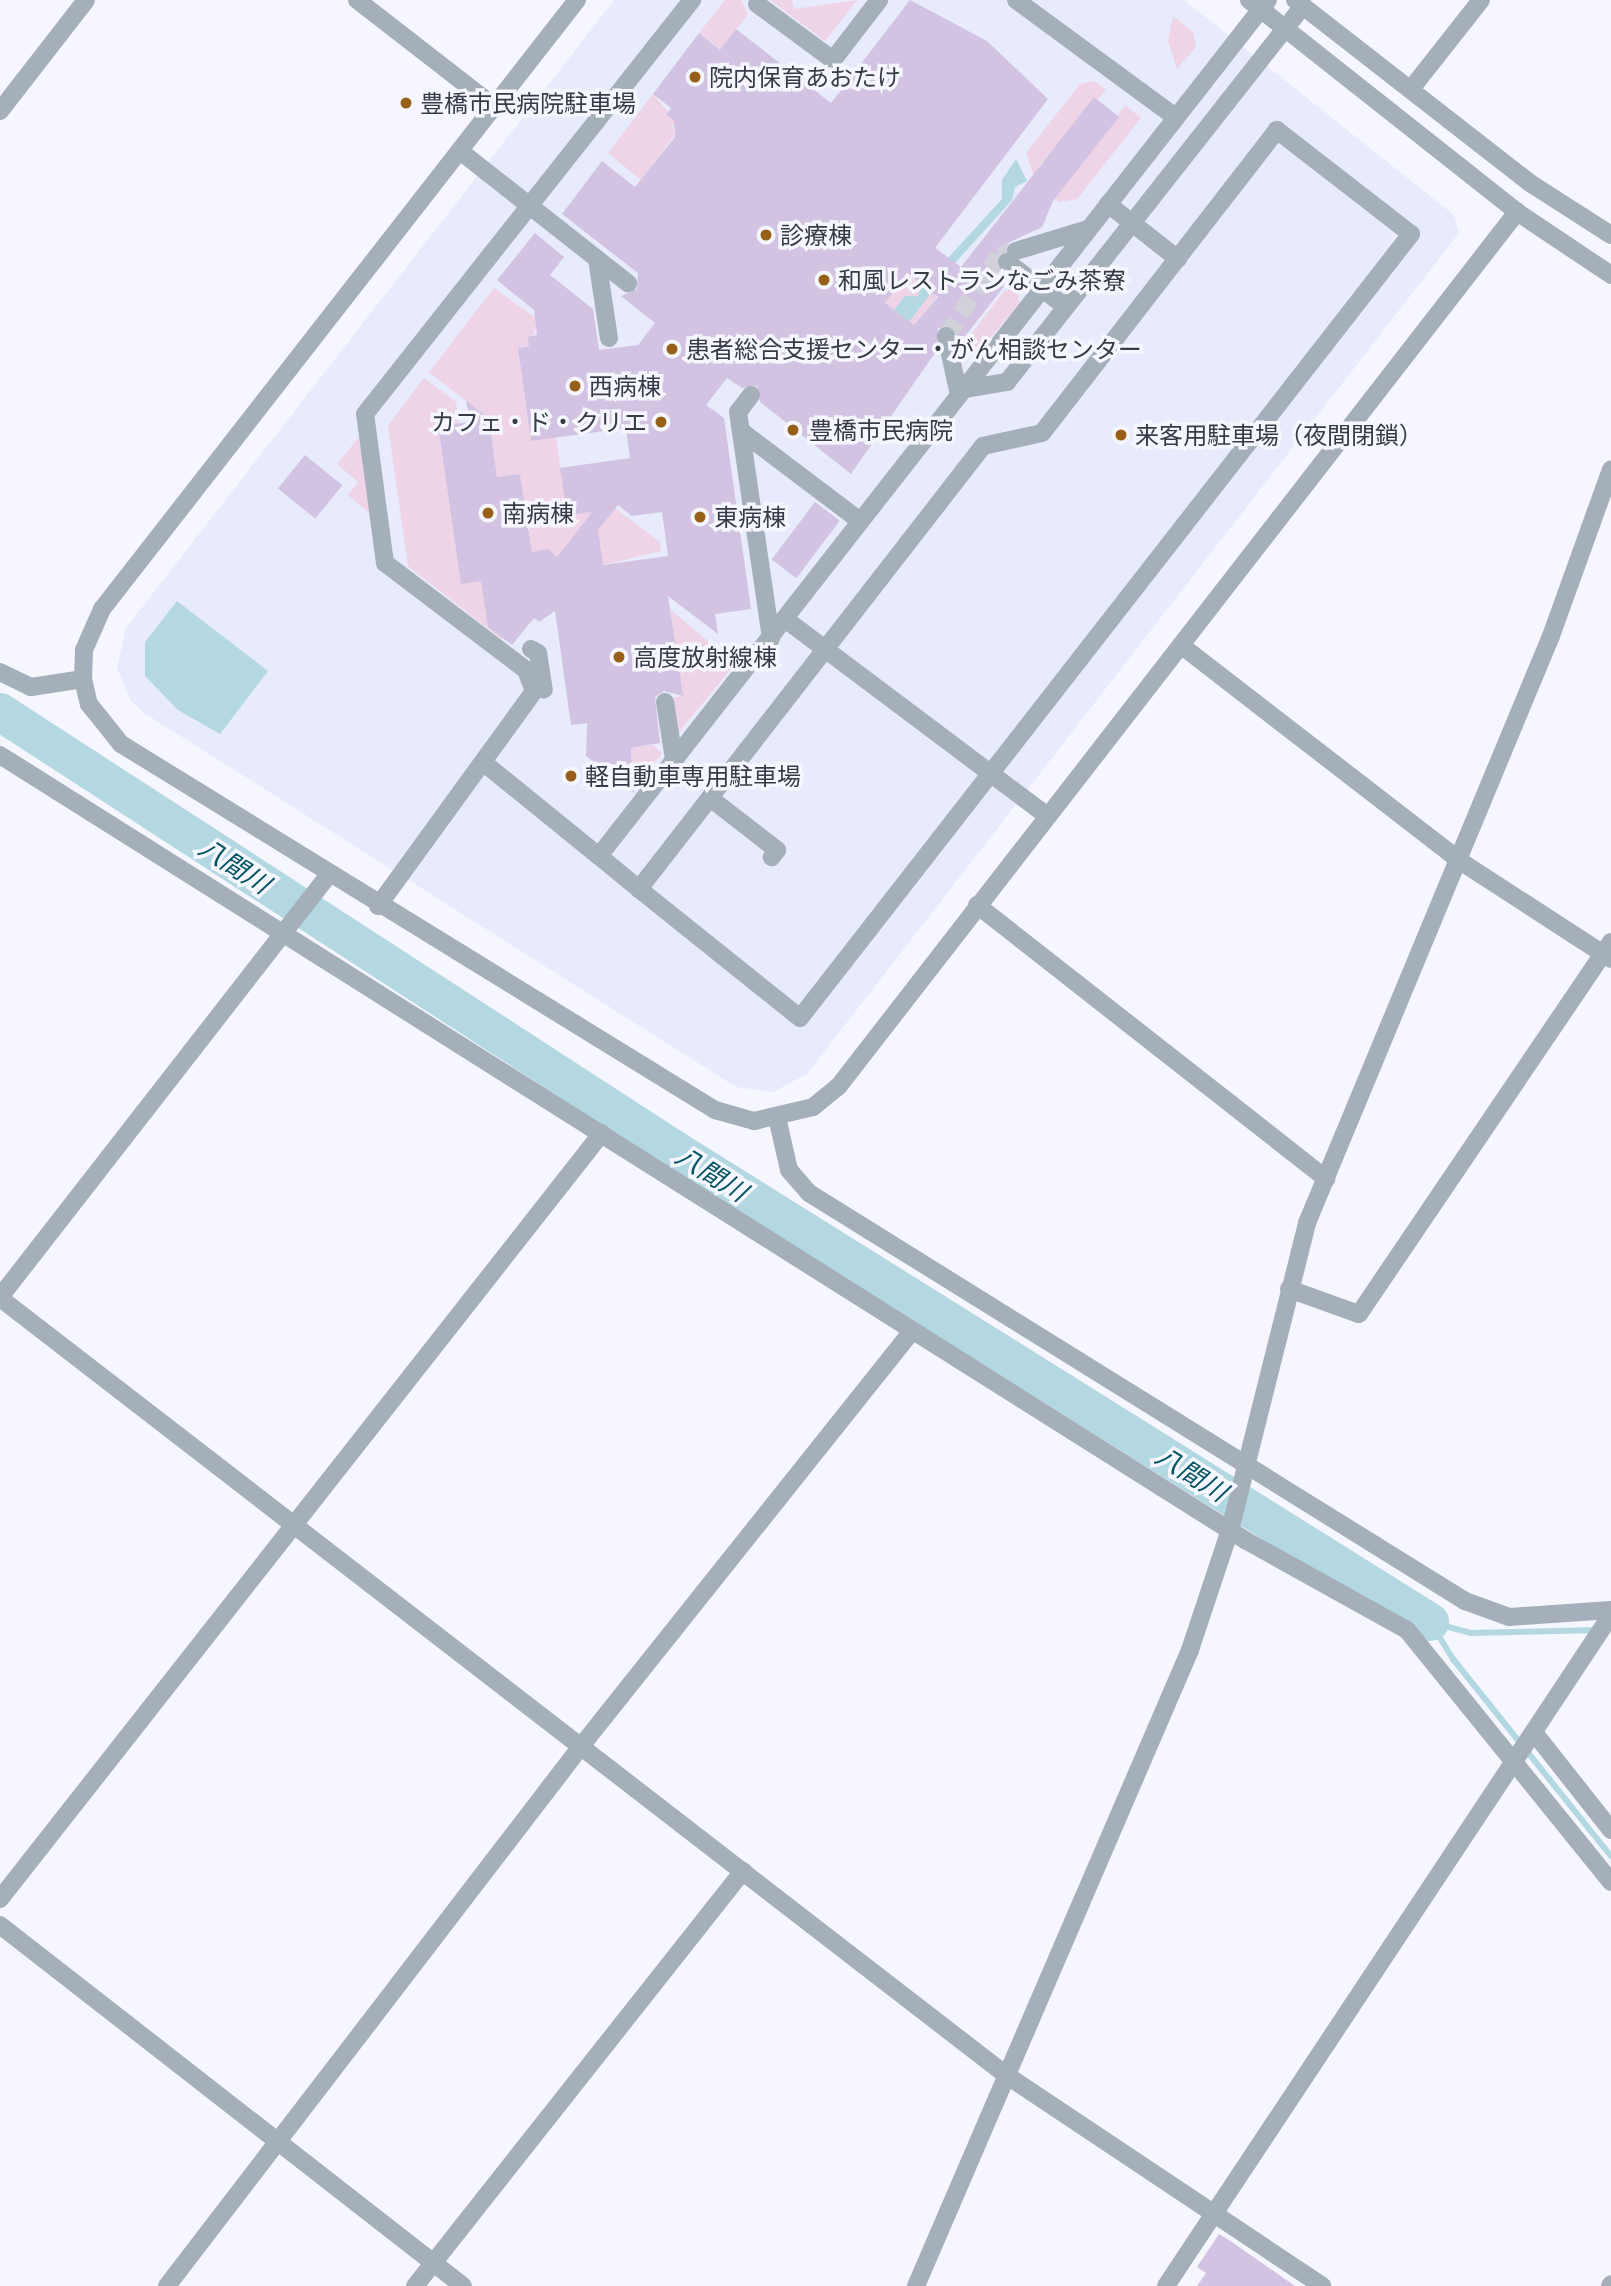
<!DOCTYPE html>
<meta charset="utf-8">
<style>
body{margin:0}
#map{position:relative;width:1611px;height:2286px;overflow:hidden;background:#f6f7fe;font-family:"Playfair Display","Noto Sans JP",serif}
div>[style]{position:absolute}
.built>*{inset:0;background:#e8ebfb}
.green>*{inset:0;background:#eed4e6}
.water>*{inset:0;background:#b3d8e2}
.stream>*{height:6px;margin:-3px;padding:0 3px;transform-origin:3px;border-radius:3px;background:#b3d8e2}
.river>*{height:38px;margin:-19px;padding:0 19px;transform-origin:19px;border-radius:19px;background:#b3d8e2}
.building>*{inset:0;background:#d1c3e1;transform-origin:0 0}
.minor-tunnel>*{height:18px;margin-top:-9px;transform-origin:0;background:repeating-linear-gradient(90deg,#d0d1d9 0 18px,transparent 0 27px)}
.minor>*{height:18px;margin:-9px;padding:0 9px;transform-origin:9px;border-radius:9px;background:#a4afba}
.dots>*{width:19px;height:19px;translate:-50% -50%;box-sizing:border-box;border:4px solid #f6f7fe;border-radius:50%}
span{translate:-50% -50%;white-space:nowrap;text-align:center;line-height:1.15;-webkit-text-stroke:7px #f6f7fe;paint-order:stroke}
.poi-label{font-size:24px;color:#383b47}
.left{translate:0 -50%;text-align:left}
.right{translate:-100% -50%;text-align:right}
.water-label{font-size:26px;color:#045463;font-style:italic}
</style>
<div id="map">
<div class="built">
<i style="clip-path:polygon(614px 0,1184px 0,1454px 215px,1459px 233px,807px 1074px,773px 1092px,736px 1087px,144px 713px,130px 700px,117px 668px,126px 628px)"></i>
</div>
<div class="green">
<i style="clip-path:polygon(725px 0,741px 0,748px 14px,715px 57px,705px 58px,715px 45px,699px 33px)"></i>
<i style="clip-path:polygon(770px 0,792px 0,794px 9px,857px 0,825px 41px)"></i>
<i style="clip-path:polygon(1173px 16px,1193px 32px,1196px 47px,1177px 69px,1168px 41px)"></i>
<i style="clip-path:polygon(1094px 81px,1106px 90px,1038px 167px,1044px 173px,1036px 183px,1026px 153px,1080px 84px)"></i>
<i style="clip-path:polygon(653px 94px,679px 125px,672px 126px,675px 135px,641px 180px,608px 153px)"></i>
<i style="clip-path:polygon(1125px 105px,1141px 118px,1077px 199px,1059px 202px,1043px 189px,1063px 188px)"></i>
<i style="clip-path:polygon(909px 274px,925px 287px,913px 316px,931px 292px,937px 297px,898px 346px,885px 303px)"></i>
<i style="clip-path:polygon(494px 288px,539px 320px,529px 346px,518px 348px,531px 440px,556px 437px,567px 515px,592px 512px,557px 557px,548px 550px,532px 552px,520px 474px,497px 477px,489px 419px,429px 372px)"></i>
<i style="clip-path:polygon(1018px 289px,1019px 303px,984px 346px,971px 347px,971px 334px,1005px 290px)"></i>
<i style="clip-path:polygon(424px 378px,456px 402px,459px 423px,438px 427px,461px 583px,481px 581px,513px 623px,501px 639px,408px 566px,388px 426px)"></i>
<i style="clip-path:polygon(359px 437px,370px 510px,368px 512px,348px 495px,358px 482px,337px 464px)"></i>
<i style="clip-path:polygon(615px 508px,660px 542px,661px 551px,603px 565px,593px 537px)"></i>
<i style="clip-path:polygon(670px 609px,735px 664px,679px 732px,671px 698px,682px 696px)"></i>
<i style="clip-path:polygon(653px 745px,662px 753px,636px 785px,620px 772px,634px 770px,631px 748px)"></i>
</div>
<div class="water">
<i style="clip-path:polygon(1016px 159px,1027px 181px,1015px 187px,1012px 200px,955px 263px,948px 258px,1002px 199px,1002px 180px)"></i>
<i style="clip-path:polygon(922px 284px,938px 296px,931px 293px,909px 322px,894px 310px,905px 296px,918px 296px)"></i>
<i style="clip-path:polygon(177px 601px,268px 671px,220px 734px,178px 710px,145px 676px,145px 642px)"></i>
</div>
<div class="stream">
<i style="left:1430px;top:1622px;width:44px;rotate:58.1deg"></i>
<i style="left:1453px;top:1659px;width:253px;rotate:51.3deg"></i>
<i style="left:1430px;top:1622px;width:42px;rotate:15deg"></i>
<i style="left:1471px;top:1633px;width:127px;rotate:-1.4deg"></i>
</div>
<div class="river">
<i style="left:0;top:712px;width:803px;rotate:32.96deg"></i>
<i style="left:674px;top:1149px;width:892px;rotate:32.03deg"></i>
</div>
<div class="building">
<i style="clip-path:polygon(evenodd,910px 0,987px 41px,1048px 99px,935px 248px,961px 267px,1094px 97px,1119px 117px,1053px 201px,1042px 227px,1008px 243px,998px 256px,996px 277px,1006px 284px,959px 344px,954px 328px,938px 328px,937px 350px,851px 474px,760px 402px,757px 386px,742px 388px,727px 378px,706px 405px,724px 418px,751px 609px,715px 614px,718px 634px,668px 596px,683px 696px,664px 691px,655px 697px,660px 743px,631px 748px,634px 793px,586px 756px,587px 723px,571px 725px,555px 611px,539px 622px,534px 618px,512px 645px,488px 627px,481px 581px,461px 584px,438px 426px,470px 422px,466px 400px,489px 419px,497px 477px,520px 474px,532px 552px,548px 549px,557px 557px,592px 512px,567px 515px,560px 468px,630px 458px,626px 428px,531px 441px,518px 348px,529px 346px,528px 337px,537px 335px,534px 310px,497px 280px,535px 233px,564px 257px,550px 275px,593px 309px,599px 350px,638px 345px,655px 323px,621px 296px,637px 289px,638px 273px,562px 214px,602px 161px,635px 187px,675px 137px,674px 120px,666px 115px,671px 108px,653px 94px,699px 33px,720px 50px,736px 29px,831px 103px,910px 0,908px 273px,938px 297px,914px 325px,885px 303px,908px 273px,910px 0,618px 505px,632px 516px,662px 512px,668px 556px,603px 565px,598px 530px,618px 505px)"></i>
<i style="left:305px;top:455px;width:48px;height:43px;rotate:39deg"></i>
<i style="left:815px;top:502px;width:31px;height:72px;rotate:37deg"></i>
<i style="clip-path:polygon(1219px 2234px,1229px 2240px,1295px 2286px,1197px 2286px,1206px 2273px,1197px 2267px)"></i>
</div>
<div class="minor-tunnel">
<i style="left:946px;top:336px;width:96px;rotate:-56.5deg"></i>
<i style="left:999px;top:256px;width:18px;rotate:-16deg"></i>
</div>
<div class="minor">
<i style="left:357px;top:0;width:175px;rotate:37.8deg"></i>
<i style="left:577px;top:0;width:772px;rotate:127.95deg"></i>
<i style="left:102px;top:609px;width:45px;rotate:113.7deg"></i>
<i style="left:84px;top:650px;width:29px;rotate:92deg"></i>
<i style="left:83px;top:679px;width:26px;rotate:77deg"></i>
<i style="left:89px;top:704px;width:51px;rotate:51.3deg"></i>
<i style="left:121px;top:744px;width:698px;rotate:31.64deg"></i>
<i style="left:715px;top:1110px;width:41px;rotate:15.8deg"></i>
<i style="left:754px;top:1121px;width:61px;rotate:-13.3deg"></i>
<i style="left:813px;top:1107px;width:32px;rotate:-39deg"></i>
<i style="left:838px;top:1087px;width:1108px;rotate:-52.19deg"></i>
<i style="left:1016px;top:0;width:197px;rotate:36.3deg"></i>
<i style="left:1249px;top:0;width:342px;rotate:38.3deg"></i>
<i style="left:1517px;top:212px;width:113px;rotate:33.8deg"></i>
<i style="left:1295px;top:0;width:298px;rotate:37.9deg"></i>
<i style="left:1530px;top:183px;width:96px;rotate:32.7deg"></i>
<i style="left:757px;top:4px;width:94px;rotate:36.4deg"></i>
<i style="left:833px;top:60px;width:76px;rotate:-52.5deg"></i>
<i style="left:1411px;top:89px;width:113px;rotate:-51.8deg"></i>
<i style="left:0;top:111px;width:140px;rotate:-52.2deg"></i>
<i style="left:460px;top:151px;width:214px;rotate:38.2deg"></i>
<i style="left:1108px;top:204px;width:89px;rotate:38.2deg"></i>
<i style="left:1016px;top:251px;width:75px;rotate:-17deg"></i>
<i style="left:597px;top:259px;width:80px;rotate:81.4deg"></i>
<i style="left:1007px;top:262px;width:74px;rotate:37.3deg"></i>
<i style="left:946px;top:336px;width:55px;rotate:77.5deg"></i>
<i style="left:958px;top:390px;width:50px;rotate:-9.3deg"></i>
<i style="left:1007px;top:382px;width:479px;rotate:-51.8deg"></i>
<i style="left:751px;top:395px;width:21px;rotate:127deg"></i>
<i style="left:738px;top:412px;width:229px;rotate:81.7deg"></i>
<i style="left:741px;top:431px;width:149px;rotate:37.1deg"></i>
<i style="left:785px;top:619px;width:326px;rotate:36.9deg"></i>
<i style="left:1182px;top:646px;width:351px;rotate:37.7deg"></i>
<i style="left:1460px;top:861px;width:180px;rotate:33deg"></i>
<i style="left:531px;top:649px;width:8px;rotate:30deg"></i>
<i style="left:538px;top:653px;width:37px;rotate:81deg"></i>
<i style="left:0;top:672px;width:34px;rotate:26deg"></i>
<i style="left:31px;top:687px;width:53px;rotate:-8.7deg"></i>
<i style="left:665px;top:702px;width:58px;rotate:81deg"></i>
<i style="left:0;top:755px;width:1472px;rotate:32.23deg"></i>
<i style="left:1245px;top:1540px;width:185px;rotate:29.1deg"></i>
<i style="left:1407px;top:1630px;width:324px;rotate:51deg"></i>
<i style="left:484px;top:763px;width:148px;rotate:39deg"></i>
<i style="left:599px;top:856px;width:52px;rotate:39.5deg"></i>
<i style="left:639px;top:889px;width:206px;rotate:38.7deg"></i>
<i style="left:800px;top:1018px;width:994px;rotate:-52.07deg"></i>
<i style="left:1411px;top:234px;width:170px;rotate:-142.2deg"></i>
<i style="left:1277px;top:130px;width:383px;rotate:127.8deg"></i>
<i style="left:1042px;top:433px;width:60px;rotate:167.6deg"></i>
<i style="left:983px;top:446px;width:561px;rotate:127.83deg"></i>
<i style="left:710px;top:798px;width:85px;rotate:37.8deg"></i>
<i style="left:777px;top:850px;width:9px;rotate:126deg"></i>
<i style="left:599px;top:856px;width:1086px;rotate:-51.99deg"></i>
<i style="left:977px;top:905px;width:444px;rotate:38.1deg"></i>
<i style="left:378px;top:906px;width:266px;rotate:-54deg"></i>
<i style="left:534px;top:691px;width:22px;rotate:-111deg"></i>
<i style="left:526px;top:670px;width:177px;rotate:-142.8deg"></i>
<i style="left:385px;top:563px;width:150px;rotate:-97.6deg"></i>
<i style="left:365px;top:414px;width:528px;rotate:-51.7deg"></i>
<i style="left:777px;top:1117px;width:54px;rotate:77.2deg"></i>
<i style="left:789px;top:1170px;width:30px;rotate:49deg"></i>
<i style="left:809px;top:1193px;width:773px;rotate:31.88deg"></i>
<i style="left:1465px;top:1601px;width:47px;rotate:20deg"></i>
<i style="left:1509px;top:1617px;width:102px;rotate:-3.9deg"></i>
<i style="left:1289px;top:1289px;width:74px;rotate:19.7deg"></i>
<i style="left:1359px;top:1314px;width:449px;rotate:-55.9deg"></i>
<i style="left:0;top:1297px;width:532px;rotate:-52.1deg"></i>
<i style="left:0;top:1298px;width:1271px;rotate:37.68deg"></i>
<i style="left:1006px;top:2075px;width:380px;rotate:33.7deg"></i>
<i style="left:1536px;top:1735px;width:121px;rotate:51.7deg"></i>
<i style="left:0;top:1899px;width:974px;rotate:-51.84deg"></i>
<i style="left:0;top:1925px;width:587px;rotate:37.94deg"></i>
<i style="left:167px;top:2286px;width:682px;rotate:-52.51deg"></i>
<i style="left:582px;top:1745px;width:529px;rotate:-51.44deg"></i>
<i style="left:415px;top:2286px;width:529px;rotate:-51.68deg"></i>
<i style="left:916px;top:2286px;width:693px;rotate:-66.69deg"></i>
<i style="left:1190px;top:1650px;width:126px;rotate:-71.6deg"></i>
<i style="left:1230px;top:1530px;width:317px;rotate:-75.9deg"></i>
<i style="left:1307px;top:1223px;width:636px;rotate:-67.43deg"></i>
<i style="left:1551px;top:636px;width:177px;rotate:-70.2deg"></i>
<i style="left:1166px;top:2286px;width:805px;rotate:-56.45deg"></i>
<i style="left:1610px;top:2286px;width:2px;rotate:-63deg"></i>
</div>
<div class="dots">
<i style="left:695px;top:77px;background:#976019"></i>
<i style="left:406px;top:103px;background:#976019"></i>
<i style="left:766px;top:235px;background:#976019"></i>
<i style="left:824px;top:280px;background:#976019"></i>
<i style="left:672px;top:349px;background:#976019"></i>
<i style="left:575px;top:386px;background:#976019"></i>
<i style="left:661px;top:422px;background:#976019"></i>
<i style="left:793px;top:430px;background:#976019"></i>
<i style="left:1121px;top:435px;background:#976019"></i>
<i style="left:488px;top:513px;background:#976019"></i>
<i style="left:700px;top:517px;background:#976019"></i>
<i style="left:619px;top:657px;background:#976019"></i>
<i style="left:571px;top:776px;background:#976019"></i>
</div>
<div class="poi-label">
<span class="left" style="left:709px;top:77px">院内保育あおたけ</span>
<span class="left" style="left:420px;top:103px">豊橋市民病院駐車場</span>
<span class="left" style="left:780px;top:235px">診療棟</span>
<span class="left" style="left:838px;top:280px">和風レストランなごみ茶寮</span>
<span class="left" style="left:686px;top:349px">患者総合支援センター・がん相談センター</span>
<span class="left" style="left:589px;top:386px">西病棟</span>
<span class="right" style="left:647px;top:422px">カフェ・ド・クリエ</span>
<span class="left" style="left:809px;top:430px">豊橋市民病院</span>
<span class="left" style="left:1135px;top:435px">来客用駐車場（夜間閉鎖）</span>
<span class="left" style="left:502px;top:513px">南病棟</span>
<span class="left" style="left:714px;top:517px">東病棟</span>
<span class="left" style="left:633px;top:657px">高度放射線棟</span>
<span class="left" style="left:585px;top:776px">軽自動車専用駐車場</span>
</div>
<div class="water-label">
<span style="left:235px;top:865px;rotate:33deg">八間川</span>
<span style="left:712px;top:1173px;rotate:32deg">八間川</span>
<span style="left:1192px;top:1473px;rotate:32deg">八間川</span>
</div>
</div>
